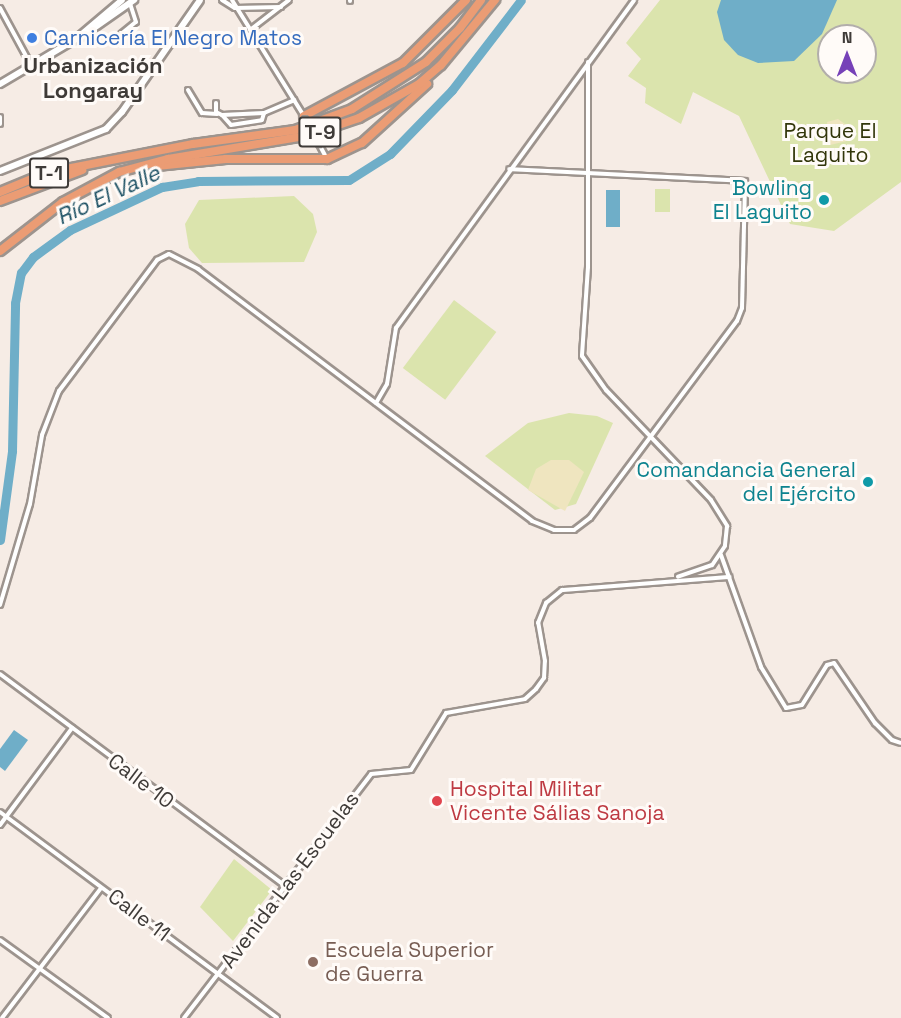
<!DOCTYPE html>
<meta charset="utf-8">
<style>
body{margin:0}
#map{position:relative;width:901px;height:1018px;overflow:hidden;background:#f6ece5;font-family:"Space Grotesk",sans-serif}
div>[style]{position:absolute}
.green>*{inset:0;background:#dbe4ad;transform-origin:0 0}
.sand>*{inset:0;background:#efe5bf}
.water>*{inset:0;background:#6faec8;transform-origin:0 0}
.river>*{height:9px;margin:-4.5px;padding:0 4.5px;transform-origin:4.5px;border-radius:4.5px;background:#6faec8}
.roads{filter:drop-shadow(2px 0 #9d948e) drop-shadow(-2px 0 #9d948e) drop-shadow(0 2px #9d948e) drop-shadow(0 -2px #9d948e)}
.street>*{height:4px;margin:-2px;padding:0 2px;transform-origin:2px;border-radius:2px;background:#fff}
.secondary>*{height:6px;margin:-3px;padding:0 3px;transform-origin:3px;border-radius:3px;background:#fff}
.highway>*{height:8px;margin:-4px;padding:0 4px;transform-origin:4px;border-radius:4px;background:#eb9c74}
.bridges{filter:drop-shadow(2px 0 #9d948e) drop-shadow(-2px 0 #9d948e) drop-shadow(0 2px #9d948e) drop-shadow(0 -2px #9d948e)}
.street-bridge>*{height:4px;margin:-2px;padding:0 2px;transform-origin:2px;border-radius:2px;background:#fff}
.dots>*{width:16px;height:16px;translate:-50% -50%;box-sizing:border-box;border:3px solid #fffbf8;border-radius:50%}
span{translate:-50% -50%;white-space:nowrap;text-align:center;line-height:1.15;-webkit-text-stroke:6px #fffbf8;paint-order:stroke}
.shield-label span{padding:2px 4px;background:#fffbf8;border:2px solid;border-radius:4px;-webkit-text-stroke-width:0}
.shield-label{font-size:20px;color:#3f3b38;font-weight:700}
.shop-label{font-size:21px;color:#366cbe}
.left{translate:0 -50%;text-align:left}
.park-label{font-size:21px;color:#32360a}
.culture-label{font-size:21px;color:#0d838f}
.right{translate:-100% -50%;text-align:right}
.street-label{font-size:21px;color:#3f3b38}
.health-label{font-size:21px;color:#be3a42}
.education-label{font-size:21px;color:#785e54}
.neighbourhood-label{font-size:22px;color:#3f3b38;font-weight:700}
.water-label{font-size:22px;color:#1c5063;font-style:italic}
.north{position:absolute;left:817px;top:24px;width:60px;height:60px;box-sizing:border-box;background:#fffbf8;border:2px solid #b2aeab;border-radius:50%;rotate:0deg;font-size:16px;font-weight:700;line-height:24px;text-align:center;color:#3f3b38}
.north::after{content:'';display:block;margin:auto;width:21px;height:27px;background:#7641b8;clip-path:polygon(50% 0,100% 100%,50% 72%,0 100%)}
</style>
<div id="map">
<div class="green">
<i style="clip-path:polygon(evenodd,660px 0,901px 0,901px 182px,834px 231px,790px 224px,739px 116px,693px 92px,681px 124px,645px 103px,646px 88px,628px 76px,641px 59px,626px 43px,660px 0,829px 36px,865px 36px,865px 72px,829px 72px,829px 36px)"></i>
<i style="left:655px;top:189px;width:15px;height:23px"></i>
<i style="clip-path:polygon(294px 196px,313px 214px,317px 232px,304px 262px,202px 263px,189px 248px,185px 224px,199px 200px)"></i>
<i style="left:454px;top:300px;width:53px;height:85px;rotate:37deg"></i>
<i style="clip-path:polygon(569px 413px,597px 416px,613px 423px,576px 504px,555px 510px,485px 456px,528px 423px)"></i>
<i style="clip-path:polygon(234px 859px,272px 890px,233px 941px,200px 907px)"></i>
</div>
<div class="sand">
<i style="clip-path:polygon(838px 119px,849px 127px,851px 140px,830px 145px,827px 122px)"></i>
<i style="clip-path:polygon(551px 460px,569px 460px,584px 472px,565px 511px,528px 490px,536px 469px)"></i>
</div>
<div class="water">
<i style="clip-path:polygon(721px 0,837px 0,822px 34px,794px 61px,758px 63px,738px 55px,724px 40px,717px 12px)"></i>
<i style="left:606px;top:190px;width:14px;height:37px"></i>
<i style="clip-path:polygon(14px 730px,28px 740px,5px 771px,0 767px,0 749px)"></i>
</div>
<div class="river">
<i style="left:0;top:540px;width:90px;rotate:-82.3deg"></i>
<i style="left:12px;top:451px;width:148px;rotate:-88.8deg"></i>
<i style="left:15px;top:303px;width:31px;rotate:-79deg"></i>
<i style="left:21px;top:273px;width:20px;rotate:-53deg"></i>
<i style="left:33px;top:257px;width:46px;rotate:-36.1deg"></i>
<i style="left:70px;top:230px;width:102px;rotate:-25.1deg"></i>
<i style="left:162px;top:187px;width:36px;rotate:-9deg"></i>
<i style="left:198px;top:181px;width:151px;rotate:-0.4deg"></i>
<i style="left:349px;top:180px;width:49px;rotate:-32.4deg"></i>
<i style="left:390px;top:154px;width:89px;rotate:-45.9deg"></i>
<i style="left:452px;top:90px;width:113px;rotate:-52.5deg"></i>
</div>
<div class="roads">
<div class="street">
<i style="left:222px;top:0;width:15px;rotate:32deg"></i>
<i style="left:235px;top:8px;width:46px;rotate:-1.2deg"></i>
<i style="left:232px;top:0;width:137px;rotate:58.2deg"></i>
<i style="left:350px;top:0;width:1px;rotate:90deg"></i>
<i style="left:0;top:8px;width:65px;rotate:61.5deg"></i>
<i style="left:250px;top:30px;width:49px;rotate:-37.6deg"></i>
<i style="left:121px;top:34px;width:19px;rotate:-39deg"></i>
<i style="left:136px;top:22px;width:20px;rotate:-108deg"></i>
<i style="left:588px;top:62px;width:205px;rotate:90deg"></i>
<i style="left:588px;top:267px;width:89px;rotate:93.9deg"></i>
<i style="left:582px;top:356px;width:42px;rotate:54.8deg"></i>
<i style="left:606px;top:390px;width:152px;rotate:46.3deg"></i>
<i style="left:711px;top:500px;width:31px;rotate:58deg"></i>
<i style="left:727px;top:526px;width:20px;rotate:96deg"></i>
<i style="left:725px;top:546px;width:23px;rotate:124deg"></i>
<i style="left:712px;top:565px;width:36px;rotate:161deg"></i>
<i style="left:188px;top:90px;width:27px;rotate:59deg"></i>
<i style="left:202px;top:113px;width:15px;rotate:4deg"></i>
<i style="left:216px;top:103px;width:9px;rotate:90deg"></i>
<i style="left:216px;top:112px;width:7px;rotate:27deg"></i>
<i style="left:222px;top:115px;width:42px;rotate:-2.7deg"></i>
<i style="left:264px;top:113px;width:33px;rotate:-23deg"></i>
<i style="left:222px;top:115px;width:13px;rotate:48deg"></i>
<i style="left:231px;top:125px;width:31px;rotate:-9deg"></i>
<i style="left:262px;top:120px;width:7px;rotate:-74deg"></i>
<i style="left:0;top:117px;width:7px;rotate:90deg"></i>
<i style="left:319px;top:144px;width:17px;rotate:62deg"></i>
<i style="left:376px;top:403px;width:22px;rotate:-60deg"></i>
<i style="left:387px;top:384px;width:57px;rotate:-80.9deg"></i>
<i style="left:396px;top:328px;width:405px;rotate:-54deg"></i>
<i style="left:721px;top:555px;width:119px;rotate:70.3deg"></i>
<i style="left:761px;top:667px;width:48px;rotate:58.6deg"></i>
<i style="left:786px;top:708px;width:16px;rotate:-11deg"></i>
<i style="left:802px;top:705px;width:47px;rotate:-58deg"></i>
<i style="left:827px;top:665px;width:7px;rotate:-16deg"></i>
<i style="left:834px;top:663px;width:73px;rotate:55.7deg"></i>
<i style="left:875px;top:723px;width:24px;rotate:45deg"></i>
<i style="left:892px;top:740px;width:9px;rotate:18deg"></i>
<i style="left:0;top:605px;width:105px;rotate:-73.5deg"></i>
<i style="left:30px;top:504px;width:70px;rotate:-80.1deg"></i>
<i style="left:42px;top:435px;width:47px;rotate:-68.9deg"></i>
<i style="left:59px;top:391px;width:164px;rotate:-53.2deg"></i>
<i style="left:157px;top:260px;width:13px;rotate:-27deg"></i>
<i style="left:169px;top:254px;width:33px;rotate:27deg"></i>
<i style="left:198px;top:269px;width:418px;rotate:37deg"></i>
<i style="left:532px;top:521px;width:24px;rotate:22deg"></i>
<i style="left:554px;top:530px;width:20px"></i>
<i style="left:574px;top:530px;width:20px;rotate:-37deg"></i>
<i style="left:590px;top:518px;width:246px;rotate:-53.3deg"></i>
<i style="left:737px;top:321px;width:14px;rotate:-69deg"></i>
<i style="left:742px;top:308px;width:127px;rotate:-88.6deg"></i>
<i style="left:745px;top:181px;width:236px;rotate:-177.1deg"></i>
<i style="left:0;top:674px;width:354px;rotate:36.6deg"></i>
<i style="left:0;top:812px;width:345px;rotate:36.6deg"></i>
<i style="left:0;top:825px;width:121px;rotate:-53.4deg"></i>
<i style="left:0;top:940px;width:133px;rotate:35.8deg"></i>
<i style="left:2px;top:1018px;width:163px;rotate:-52.7deg"></i>
<i style="left:184px;top:1018px;width:307px;rotate:-52.5deg"></i>
<i style="left:371px;top:774px;width:40px;rotate:-5.7deg"></i>
<i style="left:411px;top:770px;width:67px;rotate:-58.4deg"></i>
<i style="left:446px;top:713px;width:80px;rotate:-10deg"></i>
<i style="left:525px;top:699px;width:15px;rotate:-42deg"></i>
<i style="left:536px;top:689px;width:14px;rotate:-54deg"></i>
<i style="left:544px;top:678px;width:17px;rotate:-87deg"></i>
<i style="left:545px;top:661px;width:39px;rotate:-100deg"></i>
<i style="left:538px;top:623px;width:22px;rotate:-68deg"></i>
<i style="left:546px;top:603px;width:21px;rotate:-39deg"></i>
<i style="left:562px;top:590px;width:168px;rotate:-4.5deg"></i>
</div>
<div class="secondary">
<i style="left:81px;top:37px;width:65px;rotate:-34.9deg"></i>
<i style="left:0;top:84px;width:88px;rotate:-30.6deg"></i>
<i style="left:76px;top:39px;width:60px;rotate:-40.3deg"></i>
<i style="left:0;top:171px;width:114px;rotate:-21.6deg"></i>
<i style="left:106px;top:129px;width:23px;rotate:-47deg"></i>
<i style="left:122px;top:112px;width:136px;rotate:-55.1deg"></i>
</div>
<div class="highway">
<i style="left:304px;top:116px;width:112px;rotate:-28.2deg"></i>
<i style="left:403px;top:63px;width:89px;rotate:-45deg"></i>
<i style="left:157px;top:166px;width:69px;rotate:-5.8deg"></i>
<i style="left:226px;top:159px;width:101px"></i>
<i style="left:327px;top:159px;width:38px;rotate:-25deg"></i>
<i style="left:362px;top:143px;width:88px;rotate:-42.2deg"></i>
<i style="left:0;top:192px;width:50px;rotate:-22.4deg"></i>
<i style="left:46px;top:173px;width:150px;rotate:-11.2deg"></i>
<i style="left:193px;top:144px;width:103px;rotate:-7.8deg"></i>
<i style="left:295px;top:130px;width:61px;rotate:-20.2deg"></i>
<i style="left:352px;top:109px;width:88px;rotate:-32.4deg"></i>
<i style="left:426px;top:62px;width:48px;rotate:-45deg"></i>
<i style="left:460px;top:28px;width:35px;rotate:-53deg"></i>
<i style="left:0;top:201px;width:88px;rotate:-20.7deg"></i>
<i style="left:0;top:251px;width:80px;rotate:-37.9deg"></i>
<i style="left:63px;top:202px;width:64px;rotate:-28.2deg"></i>
<i style="left:119px;top:172px;width:51px;rotate:-14.9deg"></i>
<i style="left:168px;top:159px;width:140px;rotate:-9.5deg"></i>
<i style="left:306px;top:136px;width:56px;rotate:-18.8deg"></i>
<i style="left:359px;top:118px;width:69px;rotate:-29.5deg"></i>
<i style="left:419px;top:84px;width:29px;rotate:-41deg"></i>
<i style="left:441px;top:65px;width:85px;rotate:-50.3deg"></i>
</div>
</div>
<div class="bridges">
<div class="street-bridge">
<i style="left:305px;top:119px;width:29px;rotate:61deg"></i>
</div>
</div>
<div class="dots">
<i style="left:32px;top:38px;background:#3f7fe0"></i>
<i style="left:824px;top:200px;background:#0f9aa8"></i>
<i style="left:868px;top:482px;background:#0f9aa8"></i>
<i style="left:437px;top:801px;background:#e0444e"></i>
<i style="left:313px;top:962px;background:#8d6e63"></i>
</div>
<div class="shield-label">
<span style="left:320px;top:132px">T-9</span>
<span style="left:49px;top:173px">T-1</span>
</div>
<div class="shop-label">
<span class="left" style="left:44px;top:38px">Carnicería El Negro Matos</span>
</div>
<div class="park-label">
<span style="left:830px;top:143px">Parque El<br>Laguito</span>
</div>
<div class="culture-label">
<span class="right" style="left:812px;top:200px">Bowling<br>El Laguito</span>
<span class="right" style="left:856px;top:482px">Comandancia General<br>del Ejército</span>
</div>
<div class="street-label">
<span style="left:141px;top:781px;rotate:37deg">Calle 10</span>
<span style="left:290px;top:880px;rotate:-53deg">Avenida Las Escuelas</span>
<span style="left:139px;top:915px;rotate:37deg">Calle 11</span>
</div>
<div class="health-label">
<span class="left" style="left:450px;top:801px">Hospital Militar<br>Vicente Sálias Sanoja</span>
</div>
<div class="education-label">
<span class="left" style="left:325px;top:962px">Escuela Superior<br>de Guerra</span>
</div>
<div class="neighbourhood-label">
<span style="left:93px;top:78px">Urbanización<br>Longaray</span>
</div>
<div class="water-label">
<span style="left:108px;top:195px;rotate:-25deg">Río El Valle</span>
</div>
<div class="north">N</div>
</div>
